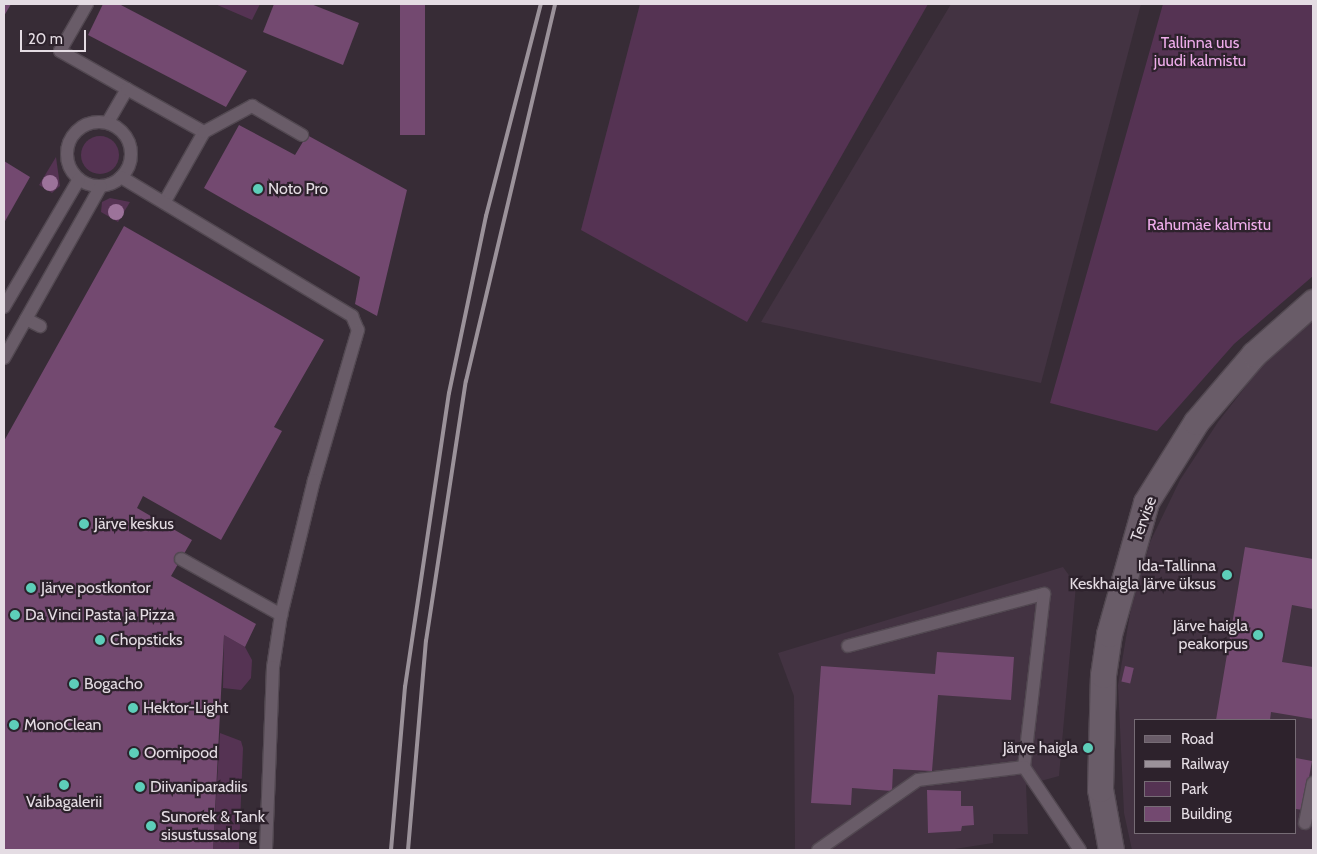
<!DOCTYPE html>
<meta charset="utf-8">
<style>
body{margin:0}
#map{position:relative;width:1317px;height:854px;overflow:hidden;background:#372c36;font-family:Cabin,sans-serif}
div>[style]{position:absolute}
.built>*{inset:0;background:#433342}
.green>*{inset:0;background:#553353}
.round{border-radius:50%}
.building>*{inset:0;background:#734970;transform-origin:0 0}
.roads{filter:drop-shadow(1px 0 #524851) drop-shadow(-1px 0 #524851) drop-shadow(0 1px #524851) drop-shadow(0 -1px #524851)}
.service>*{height:12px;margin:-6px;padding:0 6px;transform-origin:6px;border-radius:6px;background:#695c68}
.service>.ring{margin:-6px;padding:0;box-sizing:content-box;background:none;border:12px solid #695c68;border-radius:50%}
.minor>*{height:25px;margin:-12.5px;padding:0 12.5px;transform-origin:12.5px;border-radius:12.5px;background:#695c68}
.rail>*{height:4px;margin:-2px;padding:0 2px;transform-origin:2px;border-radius:2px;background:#9b929a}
.trees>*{width:16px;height:16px;margin:-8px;border-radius:50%;background:#9c739a}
.dots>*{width:14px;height:14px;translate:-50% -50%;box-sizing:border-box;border:2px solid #2d222c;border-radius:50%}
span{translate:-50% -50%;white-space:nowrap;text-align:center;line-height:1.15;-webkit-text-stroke:4.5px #2d222c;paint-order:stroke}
.park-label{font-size:16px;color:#efadeb}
.poi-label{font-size:16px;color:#e4dce3}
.left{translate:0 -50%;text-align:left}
.right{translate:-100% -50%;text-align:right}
.street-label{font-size:16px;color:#e4dce3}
.frame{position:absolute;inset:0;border:5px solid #e4dce3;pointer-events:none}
.legend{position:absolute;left:1134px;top:719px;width:162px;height:115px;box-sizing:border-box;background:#2d222c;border:1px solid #766c75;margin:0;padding:6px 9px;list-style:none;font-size:15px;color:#e4dce3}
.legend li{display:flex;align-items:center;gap:10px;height:25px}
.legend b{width:25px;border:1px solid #766c75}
.scale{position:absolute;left:20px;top:30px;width:66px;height:22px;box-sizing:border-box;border:2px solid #e4dce3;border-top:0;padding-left:6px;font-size:15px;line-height:18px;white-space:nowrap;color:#e4dce3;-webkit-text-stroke:4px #2d222c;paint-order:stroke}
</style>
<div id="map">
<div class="built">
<i style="clip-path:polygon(951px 4px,1141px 4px,1041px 383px,761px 322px)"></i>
<i style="clip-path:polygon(evenodd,1313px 318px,1313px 850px,1132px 850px,1124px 813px,1118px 685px,1131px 608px,1150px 542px,1180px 480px,1218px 422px,1260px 368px,1313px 318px,1136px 720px,1296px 720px,1296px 833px,1136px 833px,1136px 720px)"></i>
<i style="clip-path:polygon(1063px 567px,1076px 585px,1059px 776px,1026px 785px,1028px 834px,993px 834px,993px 843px,948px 850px,795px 850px,794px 696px,778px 653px)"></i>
</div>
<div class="green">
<i style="clip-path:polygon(215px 4px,260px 4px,252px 20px)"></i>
<i style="clip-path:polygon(640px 4px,928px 4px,747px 322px,581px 230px)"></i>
<i style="clip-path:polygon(1163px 4px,1313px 4px,1313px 276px,1234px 344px,1157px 431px,1050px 403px)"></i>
<i class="round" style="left:81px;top:136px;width:38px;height:38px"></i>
<i style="clip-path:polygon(56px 157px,60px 186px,52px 193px,39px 185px)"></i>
<i style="clip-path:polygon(110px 198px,130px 202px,118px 222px,101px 212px,102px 202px)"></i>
<i style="clip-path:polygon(224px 635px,245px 647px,252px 660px,251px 678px,241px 690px,223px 688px)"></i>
<i style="clip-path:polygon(220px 733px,241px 741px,243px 748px,239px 850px,213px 850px)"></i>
</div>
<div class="building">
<i style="clip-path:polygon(4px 4px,11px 4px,4px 16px)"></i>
<i style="clip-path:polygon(103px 4px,119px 4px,247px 71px,226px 107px,88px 35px)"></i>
<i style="clip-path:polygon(274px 4px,311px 4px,359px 23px,343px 65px,263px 32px)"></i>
<i style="left:400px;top:4px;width:25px;height:131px"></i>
<i style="clip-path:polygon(239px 125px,295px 155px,307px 135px,407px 190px,377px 316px,355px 304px,360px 277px,204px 188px)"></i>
<i style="clip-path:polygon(4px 161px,30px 177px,4px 223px)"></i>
<i style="clip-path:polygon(124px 226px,324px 340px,274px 427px,282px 431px,221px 540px,143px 496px,137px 508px,192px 540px,171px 576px,256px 624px,245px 647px,224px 635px,213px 850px,4px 850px,4px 441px)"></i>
<i style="clip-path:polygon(1245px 547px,1313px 559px,1313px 609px,1292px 605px,1282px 662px,1313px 667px,1313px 719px,1271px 712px,1270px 720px,1216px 720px)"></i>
<i style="clip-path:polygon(937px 652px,1014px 657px,1011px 700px,938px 695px,932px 771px,893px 769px,892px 791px,852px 788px,851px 805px,811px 803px,821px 666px,935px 674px)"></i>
<i style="left:1125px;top:666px;width:9px;height:16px;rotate:13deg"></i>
<i style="clip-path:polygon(1296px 758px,1312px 761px,1303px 810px,1296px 809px)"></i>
<i style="clip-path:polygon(927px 790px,961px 791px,961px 806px,973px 806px,974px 825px,962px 826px,961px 831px,928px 833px)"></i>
</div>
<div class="roads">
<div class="service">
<i style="left:87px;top:4px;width:54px;rotate:119.9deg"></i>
<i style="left:60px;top:51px;width:77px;rotate:29.6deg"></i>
<i style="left:127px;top:89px;width:39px;rotate:120deg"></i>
<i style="left:127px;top:89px;width:88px;rotate:29.2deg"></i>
<i style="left:204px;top:132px;width:81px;rotate:119.4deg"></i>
<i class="ring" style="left:67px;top:122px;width:52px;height:52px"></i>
<i style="left:204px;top:132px;width:55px;rotate:-28.4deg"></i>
<i style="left:252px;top:106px;width:58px;rotate:30.1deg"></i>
<i style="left:121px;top:177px;width:270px;rotate:31deg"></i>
<i style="left:352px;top:316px;width:15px;rotate:67deg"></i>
<i style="left:358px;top:330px;width:156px;rotate:106.3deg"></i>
<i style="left:314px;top:480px;width:139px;rotate:103.7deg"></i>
<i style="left:281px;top:615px;width:53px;rotate:98.7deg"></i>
<i style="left:273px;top:667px;width:183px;rotate:92.2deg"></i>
<i style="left:4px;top:307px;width:148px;rotate:-59.6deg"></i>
<i style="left:26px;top:319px;width:16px;rotate:27deg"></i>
<i style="left:4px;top:358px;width:197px;rotate:-60.6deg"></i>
<i style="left:181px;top:559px;width:115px;rotate:29.2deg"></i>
<i style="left:848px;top:646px;width:203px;rotate:-14.9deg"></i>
<i style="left:1044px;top:594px;width:174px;rotate:96.6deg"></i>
<i style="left:1024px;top:767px;width:100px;rotate:56deg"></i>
<i style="left:1305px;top:823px;width:41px;rotate:-78.7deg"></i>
<i style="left:818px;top:850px;width:122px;rotate:-35deg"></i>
<i style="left:918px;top:780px;width:107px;rotate:-7deg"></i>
</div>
<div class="minor">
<i style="left:1111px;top:850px;width:62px;rotate:-100.2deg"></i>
<i style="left:1100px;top:789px;width:114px;rotate:-88.5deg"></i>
<i style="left:1103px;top:675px;width:41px;rotate:-81.7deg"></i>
<i style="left:1109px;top:634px;width:137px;rotate:-74.3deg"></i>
<i style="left:1146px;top:502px;width:94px;rotate:-58deg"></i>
<i style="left:1196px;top:422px;width:89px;rotate:-49.5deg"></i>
<i style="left:1254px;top:354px;width:79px;rotate:-41.4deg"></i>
</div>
</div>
<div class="rail">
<i style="left:391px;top:850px;width:164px;rotate:-85.1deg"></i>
<i style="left:405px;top:687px;width:297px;rotate:-81.5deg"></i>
<i style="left:449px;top:393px;width:181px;rotate:-78.2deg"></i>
<i style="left:486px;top:216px;width:219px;rotate:-75.5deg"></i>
<i style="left:408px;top:850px;width:210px;rotate:-85.1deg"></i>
<i style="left:426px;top:641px;width:263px;rotate:-81.3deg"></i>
<i style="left:466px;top:381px;width:387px;rotate:-76.7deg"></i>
</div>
<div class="trees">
<i style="left:50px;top:183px"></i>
<i style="left:116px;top:212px"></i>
</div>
<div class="dots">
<i style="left:258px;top:189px;background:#5dceb9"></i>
<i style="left:84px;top:524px;background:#5dceb9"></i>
<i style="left:1227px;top:575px;background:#5dceb9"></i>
<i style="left:31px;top:588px;background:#5dceb9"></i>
<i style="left:15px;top:615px;background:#5dceb9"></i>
<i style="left:1258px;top:635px;background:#5dceb9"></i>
<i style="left:100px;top:640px;background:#5dceb9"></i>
<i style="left:74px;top:684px;background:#5dceb9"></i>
<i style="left:133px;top:708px;background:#5dceb9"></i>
<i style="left:14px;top:725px;background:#5dceb9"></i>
<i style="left:1088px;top:748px;background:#5dceb9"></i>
<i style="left:134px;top:753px;background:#5dceb9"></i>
<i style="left:64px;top:785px;background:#5dceb9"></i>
<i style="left:140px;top:787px;background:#5dceb9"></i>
<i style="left:151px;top:826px;background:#5dceb9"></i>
</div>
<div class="park-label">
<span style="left:1200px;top:52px">Tallinna uus<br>juudi kalmistu</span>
<span style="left:1209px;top:225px">Rahumäe kalmistu</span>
</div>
<div class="poi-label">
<span class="left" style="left:268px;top:189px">Noto Pro</span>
<span class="left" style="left:94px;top:524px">Järve keskus</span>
<span class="right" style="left:1216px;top:575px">Ida-Tallinna<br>Keskhaigla Järve üksus</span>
<span class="left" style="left:41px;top:588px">Järve postkontor</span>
<span class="left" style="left:25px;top:615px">Da Vinci Pasta ja Pizza</span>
<span class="right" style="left:1248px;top:635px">Järve haigla<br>peakorpus</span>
<span class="left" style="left:110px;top:640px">Chopsticks</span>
<span class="left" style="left:84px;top:684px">Bogacho</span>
<span class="left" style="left:143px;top:708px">Hektor-Light</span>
<span class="left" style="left:24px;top:725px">MonoClean</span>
<span class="right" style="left:1078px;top:748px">Järve haigla</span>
<span class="left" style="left:144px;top:753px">Oomipood</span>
<span class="left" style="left:150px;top:787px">Diivaniparadiis</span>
<span style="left:64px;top:802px">Vaibagalerii</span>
<span class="left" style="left:161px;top:826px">Sunorek &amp; Tank<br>sisustussalong</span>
</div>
<div class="street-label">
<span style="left:1144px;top:519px;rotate:-70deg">Tervise</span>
</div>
<div class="frame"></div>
<ul class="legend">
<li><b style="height:6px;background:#695c68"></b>Road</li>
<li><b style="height:6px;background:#9b929a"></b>Railway</li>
<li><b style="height:14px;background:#553353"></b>Park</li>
<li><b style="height:14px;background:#734970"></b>Building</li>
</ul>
<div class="scale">20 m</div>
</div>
